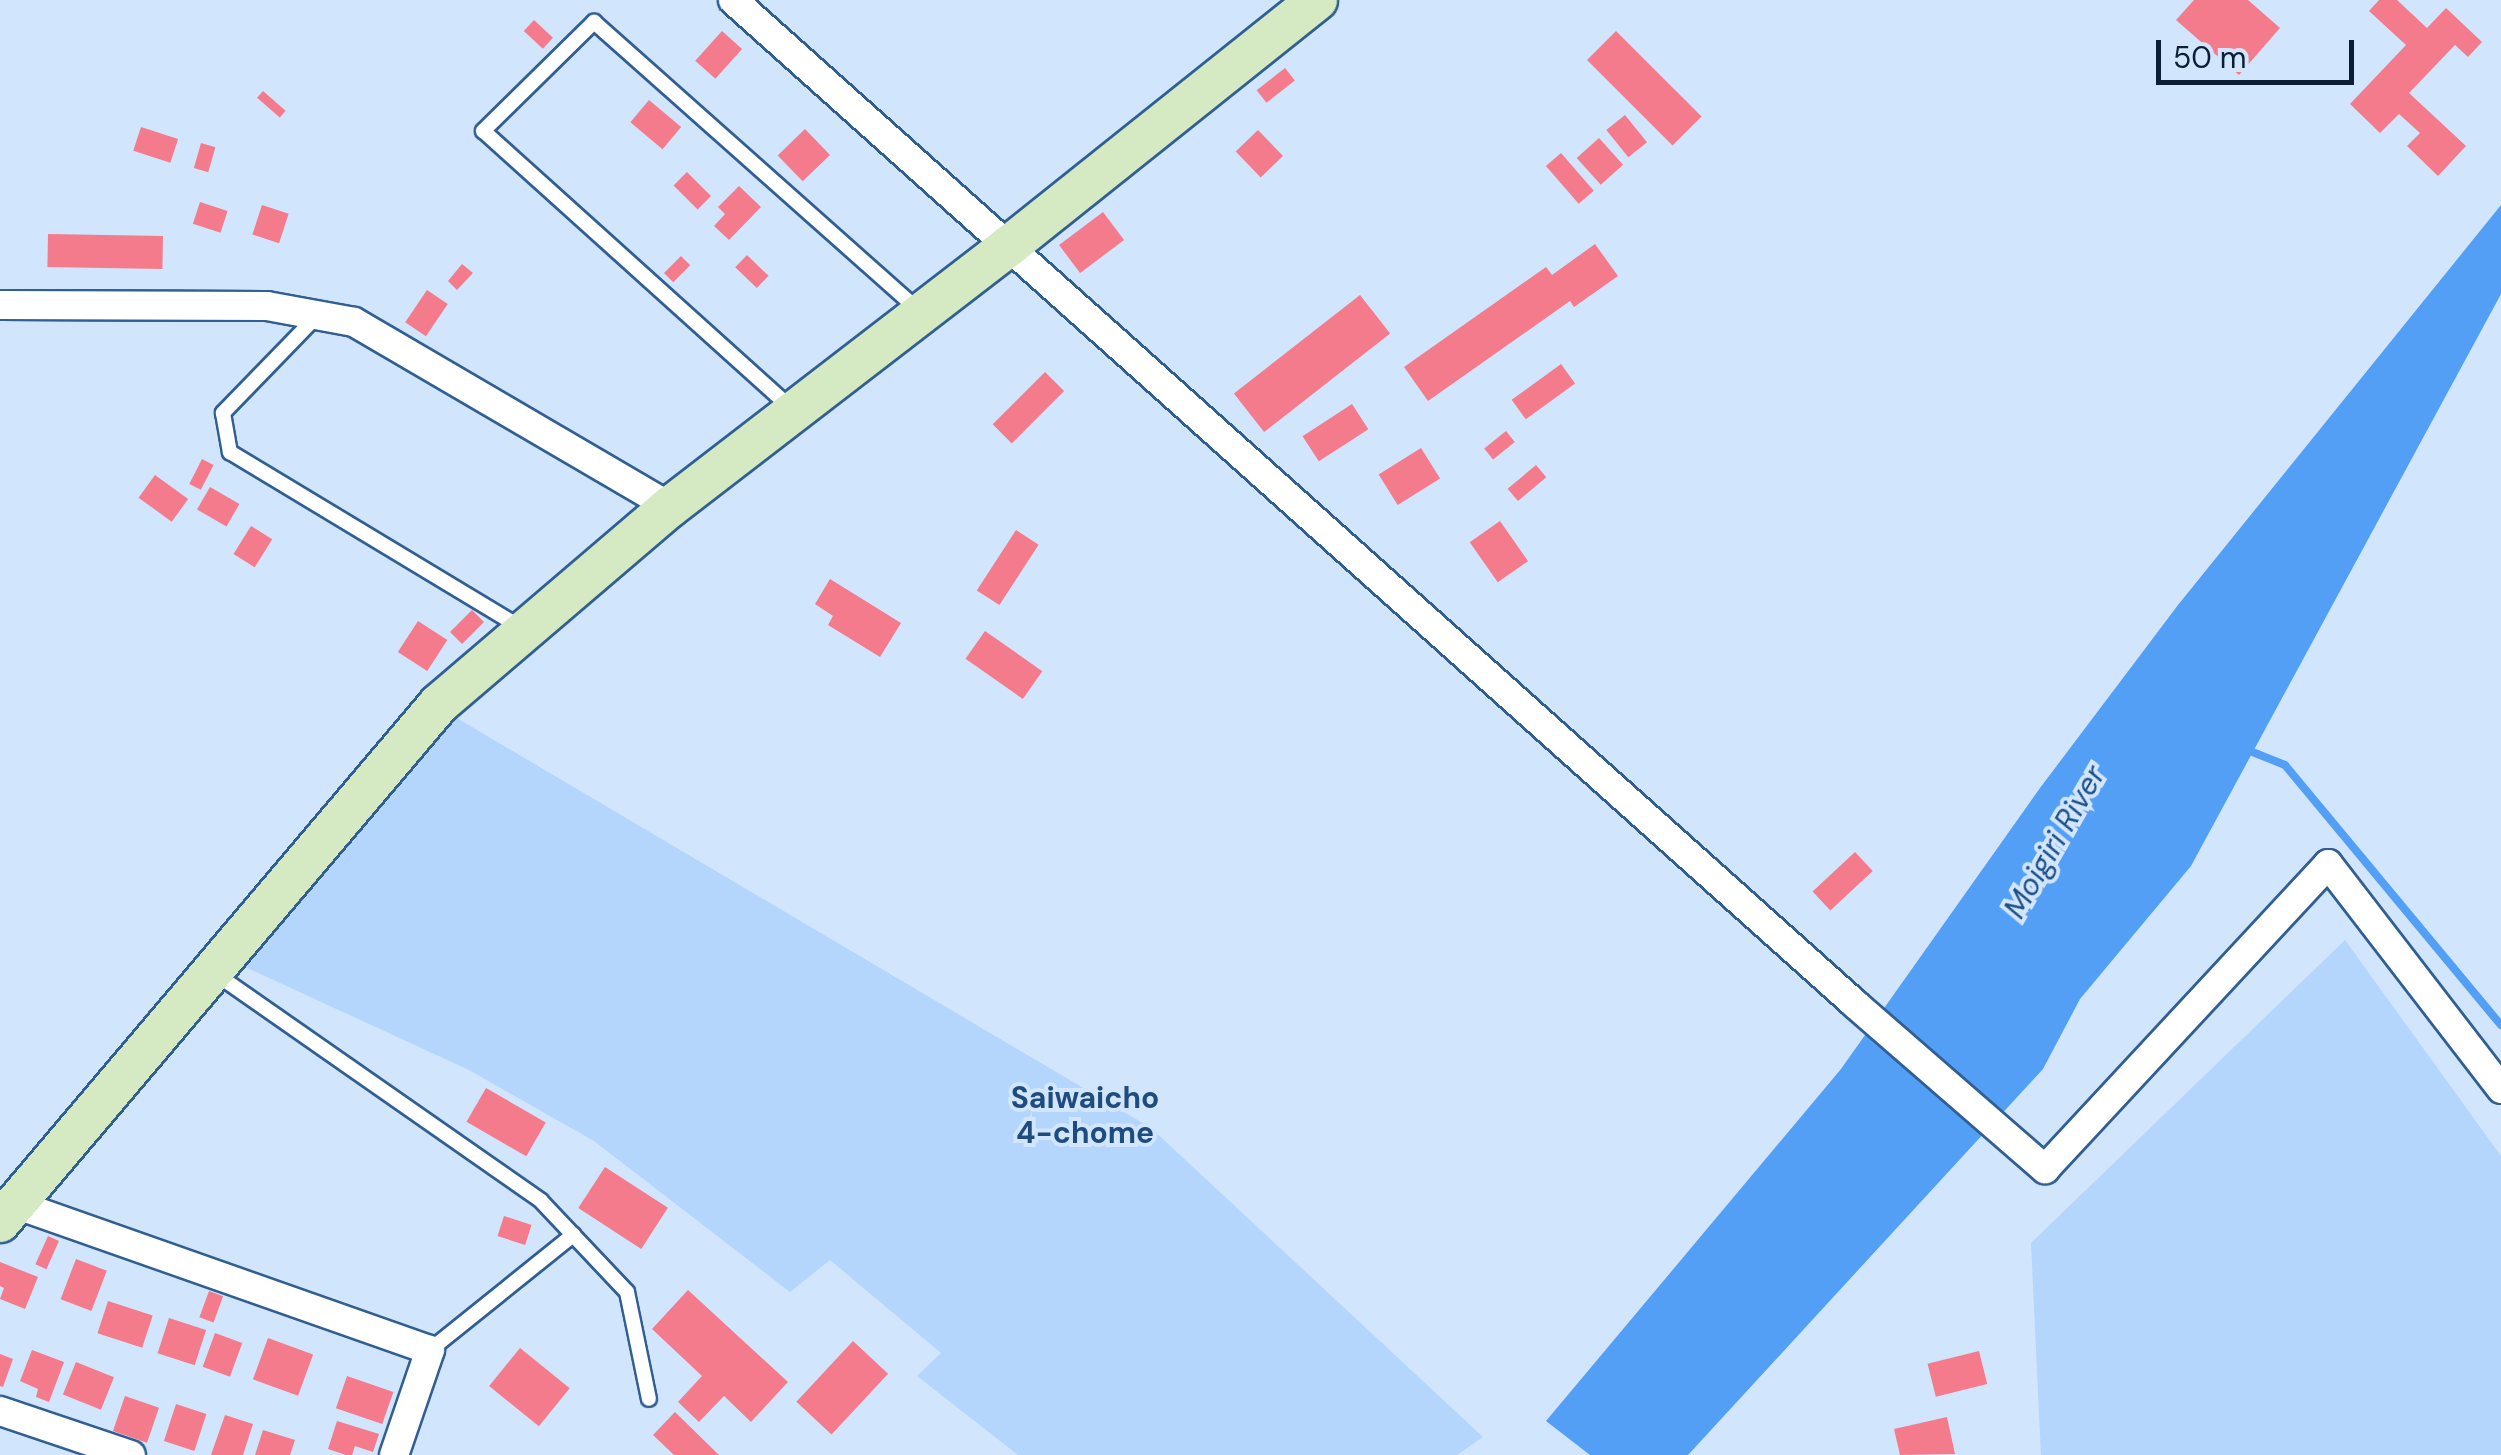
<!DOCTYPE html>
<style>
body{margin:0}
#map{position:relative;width:2501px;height:1455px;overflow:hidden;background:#d1e5fd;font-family:"DM Sans",sans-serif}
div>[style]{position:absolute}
.green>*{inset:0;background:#b4d5fc}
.water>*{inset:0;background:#539ff5}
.stream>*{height:8px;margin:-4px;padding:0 4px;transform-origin:4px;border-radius:4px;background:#539ff5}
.building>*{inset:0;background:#f47b8c;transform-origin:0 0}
.roads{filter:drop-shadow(2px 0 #315f92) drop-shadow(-2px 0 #315f92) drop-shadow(0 2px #315f92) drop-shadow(0 -2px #315f92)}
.lane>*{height:14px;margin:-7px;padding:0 7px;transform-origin:7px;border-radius:7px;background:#fff}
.street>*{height:28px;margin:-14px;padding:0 14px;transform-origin:14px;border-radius:14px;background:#fff}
.secondary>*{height:40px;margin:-20px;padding:0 20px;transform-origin:20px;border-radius:20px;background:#d5e9c2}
span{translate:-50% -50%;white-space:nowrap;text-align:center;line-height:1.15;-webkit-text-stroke:8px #d1e5fd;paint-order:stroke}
.water-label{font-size:30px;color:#1d5088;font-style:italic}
.neighbourhood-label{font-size:30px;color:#1f4c7e;font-weight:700}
.scale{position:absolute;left:2156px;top:40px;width:198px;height:45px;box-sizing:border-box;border:5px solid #0b1e34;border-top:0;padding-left:12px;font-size:30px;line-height:35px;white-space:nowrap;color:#0b1e34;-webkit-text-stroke:8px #d1e5fd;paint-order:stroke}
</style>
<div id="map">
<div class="green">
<i style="clip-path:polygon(450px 714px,1151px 1128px,1483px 1437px,1457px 1455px,1018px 1455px,917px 1376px,941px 1353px,830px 1260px,790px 1292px,594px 1141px,469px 1070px,241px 965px)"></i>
<i style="clip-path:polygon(2345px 940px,2501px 1156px,2501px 1455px,2041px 1455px,2031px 1243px)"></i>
</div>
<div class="water">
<i style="clip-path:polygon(2501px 205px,2501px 294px,2191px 866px,2080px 999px,2043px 1069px,1688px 1455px,1590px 1455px,1546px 1421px,1841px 1069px,2040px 788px,2178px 605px)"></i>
</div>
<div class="stream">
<i style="left:2245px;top:749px;width:43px;rotate:21.8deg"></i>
<i style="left:2285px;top:765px;width:338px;rotate:50.3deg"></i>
</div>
<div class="building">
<i style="clip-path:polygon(2194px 0,2248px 0,2280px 28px,2239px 75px,2176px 20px)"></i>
<i style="clip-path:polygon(2379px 0,2397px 0,2427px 28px,2446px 8px,2482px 42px,2468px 57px,2455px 45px,2409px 93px,2466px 146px,2438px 176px,2407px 146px,2420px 133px,2399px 114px,2380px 133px,2350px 104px,2406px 45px,2369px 11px)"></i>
<i style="left:534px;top:20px;width:26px;height:15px;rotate:43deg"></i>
<i style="left:722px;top:31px;width:27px;height:40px;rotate:42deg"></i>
<i style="left:1616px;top:31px;width:121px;height:41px;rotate:45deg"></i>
<i style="left:1285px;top:68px;width:16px;height:36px;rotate:52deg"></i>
<i style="left:263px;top:91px;width:30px;height:9px;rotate:41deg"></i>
<i style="left:649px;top:100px;width:42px;height:29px;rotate:40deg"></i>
<i style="left:1625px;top:115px;width:35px;height:24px;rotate:51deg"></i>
<i style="left:141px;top:127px;width:39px;height:25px;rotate:18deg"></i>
<i style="left:805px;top:129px;width:36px;height:38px;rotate:46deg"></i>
<i style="left:1258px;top:130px;width:36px;height:31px;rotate:46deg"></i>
<i style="left:1599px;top:138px;width:36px;height:30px;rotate:48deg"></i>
<i style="left:201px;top:143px;width:15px;height:26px;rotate:16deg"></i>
<i style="left:1561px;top:153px;width:50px;height:20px;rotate:49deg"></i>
<i style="left:687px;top:172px;width:34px;height:19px;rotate:45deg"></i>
<i style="clip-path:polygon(739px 186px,761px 207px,729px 240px,714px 226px,725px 214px,718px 207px)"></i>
<i style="left:200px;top:202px;width:29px;height:23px;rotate:18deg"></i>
<i style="left:262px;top:205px;width:28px;height:31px;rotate:18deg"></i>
<i style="left:1103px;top:212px;width:35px;height:55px;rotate:53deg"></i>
<i style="left:48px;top:234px;width:115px;height:33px;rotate:1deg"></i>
<i style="clip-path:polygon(1595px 244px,1618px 276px,1574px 307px,1570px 301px,1428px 401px,1404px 367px,1546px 267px,1552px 275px)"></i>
<i style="left:747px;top:255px;width:30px;height:17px;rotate:44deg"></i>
<i style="left:681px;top:256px;width:13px;height:24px;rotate:45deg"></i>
<i style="clip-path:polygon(462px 264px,473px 273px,457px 290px,448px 281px)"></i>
<i style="left:427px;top:290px;width:25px;height:39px;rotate:34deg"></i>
<i style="left:1360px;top:295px;width:49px;height:160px;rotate:52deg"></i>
<i style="left:1561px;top:364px;width:24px;height:61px;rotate:54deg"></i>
<i style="left:1045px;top:372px;width:27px;height:74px;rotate:45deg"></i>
<i style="left:1352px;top:404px;width:30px;height:59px;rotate:57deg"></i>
<i style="left:1506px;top:431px;width:14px;height:28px;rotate:51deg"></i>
<i style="left:1421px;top:448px;width:36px;height:50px;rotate:58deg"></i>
<i style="left:202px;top:459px;width:13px;height:28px;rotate:27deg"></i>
<i style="left:1536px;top:465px;width:16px;height:37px;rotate:50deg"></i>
<i style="left:155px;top:475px;width:41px;height:28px;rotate:36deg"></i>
<i style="left:210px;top:487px;width:34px;height:26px;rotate:30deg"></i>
<i style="left:1500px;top:521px;width:49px;height:37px;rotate:55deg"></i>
<i style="left:251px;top:526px;width:25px;height:33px;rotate:32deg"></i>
<i style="left:1016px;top:530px;width:27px;height:72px;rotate:33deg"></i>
<i style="clip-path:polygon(830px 579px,901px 623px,880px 657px,828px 625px,833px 616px,815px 604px)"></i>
<i style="left:472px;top:610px;width:17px;height:31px;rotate:45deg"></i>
<i style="left:418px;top:621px;width:35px;height:37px;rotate:33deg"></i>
<i style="left:985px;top:631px;width:70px;height:34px;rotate:35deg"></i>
<i style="left:1855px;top:852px;width:26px;height:58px;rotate:47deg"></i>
<i style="left:486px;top:1088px;width:69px;height:39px;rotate:30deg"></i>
<i style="left:605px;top:1167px;width:75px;height:49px;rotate:33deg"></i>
<i style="left:504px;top:1216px;width:29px;height:21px;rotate:18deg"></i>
<i style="left:48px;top:1236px;width:12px;height:31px;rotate:24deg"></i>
<i style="left:76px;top:1259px;width:33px;height:43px;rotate:21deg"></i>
<i style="clip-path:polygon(0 1262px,38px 1277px,25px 1309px,0 1299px,4px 1288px,0 1286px)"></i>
<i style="clip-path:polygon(688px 1290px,788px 1382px,751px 1422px,724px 1396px,699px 1422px,678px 1402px,702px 1376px,652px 1329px)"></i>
<i style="left:209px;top:1291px;width:15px;height:28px;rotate:20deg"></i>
<i style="left:108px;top:1301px;width:47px;height:34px;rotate:18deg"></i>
<i style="left:169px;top:1318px;width:39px;height:37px;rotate:18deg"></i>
<i style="left:215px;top:1333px;width:29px;height:36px;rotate:20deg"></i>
<i style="left:268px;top:1338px;width:48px;height:44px;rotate:20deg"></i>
<i style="left:853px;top:1341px;width:48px;height:83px;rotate:43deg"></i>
<i style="left:520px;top:1348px;width:64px;height:49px;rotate:39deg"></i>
<i style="clip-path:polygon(32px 1350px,64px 1362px,49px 1402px,36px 1397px,38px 1389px,20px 1381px)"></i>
<i style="left:1979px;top:1351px;width:34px;height:53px;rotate:76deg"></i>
<i style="clip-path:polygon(0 1354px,13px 1359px,3px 1387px,0 1386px)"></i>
<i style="left:76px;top:1362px;width:41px;height:35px;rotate:22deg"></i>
<i style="left:347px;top:1376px;width:49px;height:34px;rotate:19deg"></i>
<i style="left:125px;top:1396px;width:36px;height:37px;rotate:19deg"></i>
<i style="left:176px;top:1404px;width:32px;height:39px;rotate:18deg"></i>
<i style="clip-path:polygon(675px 1412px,719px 1455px,674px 1455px,653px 1435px)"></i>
<i style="clip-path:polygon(225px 1415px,253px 1424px,243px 1455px,211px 1455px)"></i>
<i style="clip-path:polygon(1947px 1417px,1955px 1454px,1900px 1455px,1894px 1429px)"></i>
<i style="clip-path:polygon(337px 1421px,379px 1434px,373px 1452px,355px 1446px,352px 1455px,346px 1455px,328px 1449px)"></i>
<i style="clip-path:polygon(263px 1430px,295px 1440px,290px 1455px,255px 1455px)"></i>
</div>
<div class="roads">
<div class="lane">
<i style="left:316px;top:317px;width:134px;rotate:134.1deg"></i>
<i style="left:223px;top:413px;width:40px;rotate:80deg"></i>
<i style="left:230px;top:452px;width:339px;rotate:31.1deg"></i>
<i style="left:791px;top:408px;width:414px;rotate:-138deg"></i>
<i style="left:483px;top:131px;width:156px;rotate:-44.5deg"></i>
<i style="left:594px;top:22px;width:433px;rotate:41.6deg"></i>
<i style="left:216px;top:974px;width:396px;rotate:34.9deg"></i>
<i style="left:541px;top:1201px;width:125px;rotate:46.6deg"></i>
<i style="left:627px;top:1292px;width:109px;rotate:78.4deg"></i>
<i style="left:430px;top:1350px;width:184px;rotate:-38.8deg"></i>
</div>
<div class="street">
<i style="left:733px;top:0;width:1506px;rotate:41.82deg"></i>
<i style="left:1855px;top:1004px;width:252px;rotate:41deg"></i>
<i style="left:2045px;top:1169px;width:416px;rotate:-47.1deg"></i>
<i style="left:2328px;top:864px;width:284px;rotate:52.4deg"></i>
<i style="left:0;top:305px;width:267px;rotate:0.2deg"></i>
<i style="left:267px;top:306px;width:88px;rotate:10.4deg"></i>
<i style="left:354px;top:322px;width:366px;rotate:30.3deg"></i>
<i style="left:12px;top:1203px;width:443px;rotate:19.4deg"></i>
<i style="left:430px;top:1350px;width:111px;rotate:108.9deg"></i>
<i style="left:0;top:1411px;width:138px;rotate:18.6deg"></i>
</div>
<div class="secondary">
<i style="left:0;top:1222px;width:679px;rotate:-49.72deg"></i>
<i style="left:439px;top:704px;width:304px;rotate:-40.5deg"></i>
<i style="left:670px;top:507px;width:428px;rotate:-37.6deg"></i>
<i style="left:1009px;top:246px;width:394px;rotate:-38.6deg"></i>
</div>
</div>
<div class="water-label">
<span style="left:2055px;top:842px;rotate:-60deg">Moigiri River</span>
</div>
<div class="neighbourhood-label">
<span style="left:1085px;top:1115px">Saiwaicho<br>4-chome</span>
</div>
<div class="scale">50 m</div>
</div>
